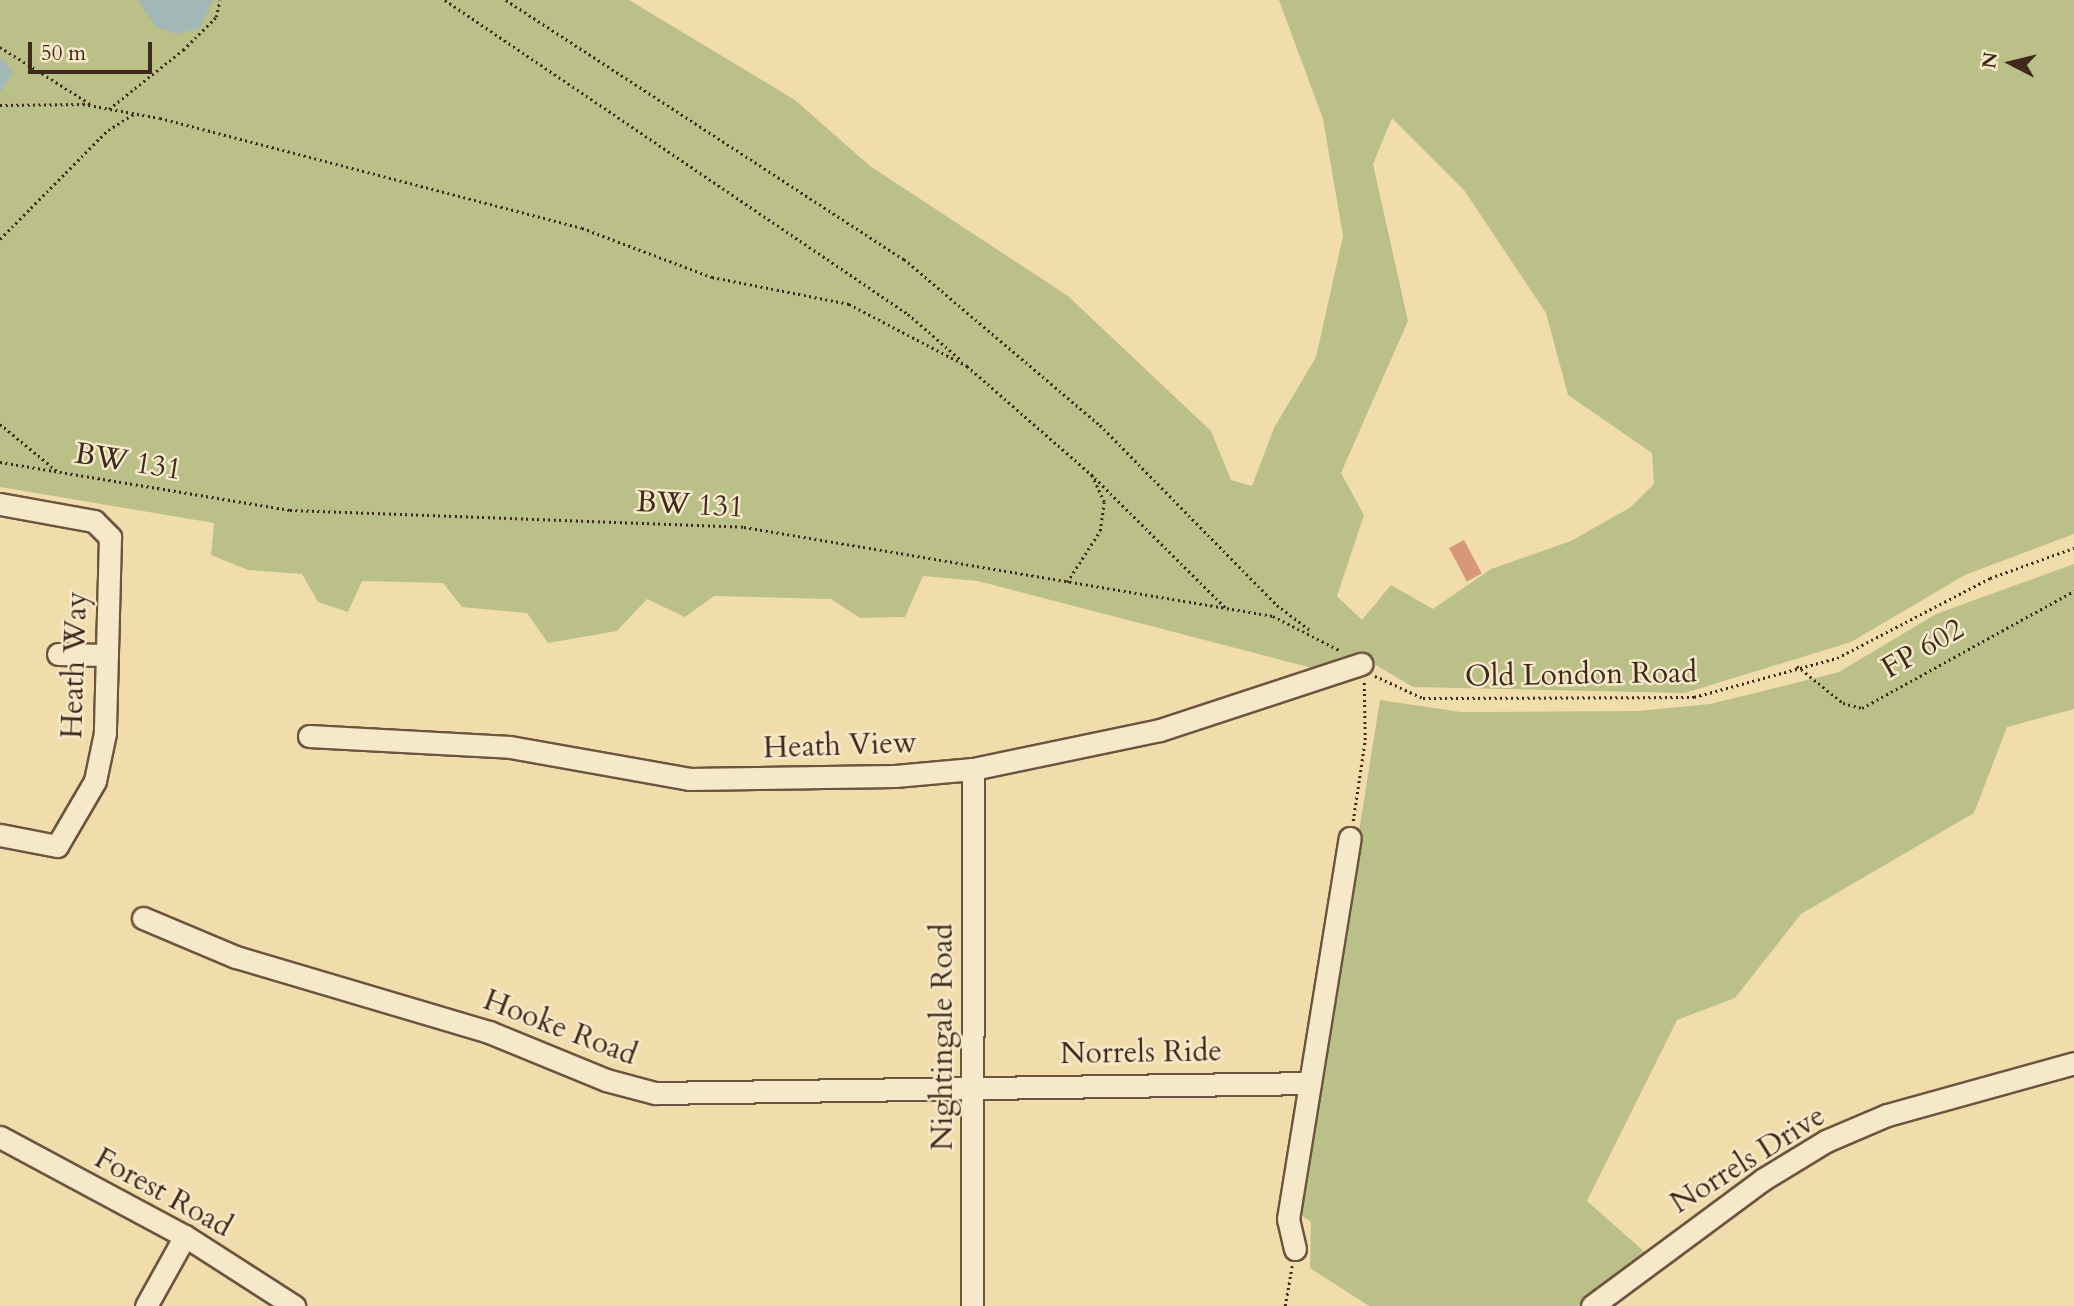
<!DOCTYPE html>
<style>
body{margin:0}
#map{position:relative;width:2074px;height:1306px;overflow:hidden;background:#f1ddac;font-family:Cardo,serif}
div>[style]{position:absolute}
.green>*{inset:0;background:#bbc089}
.water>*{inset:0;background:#a1b8b6}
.building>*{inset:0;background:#d69879;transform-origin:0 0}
.path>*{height:2.5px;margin-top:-1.25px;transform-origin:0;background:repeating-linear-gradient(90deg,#3f281c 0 2px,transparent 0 5.5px)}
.roads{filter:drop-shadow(2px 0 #6c5540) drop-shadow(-2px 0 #6c5540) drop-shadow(0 2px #6c5540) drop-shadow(0 -2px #6c5540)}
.minor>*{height:21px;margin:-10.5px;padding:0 10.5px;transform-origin:10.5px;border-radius:10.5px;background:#f6e9c9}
span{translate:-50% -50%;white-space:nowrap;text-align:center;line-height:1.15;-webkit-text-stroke:5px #f6e9c9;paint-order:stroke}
.street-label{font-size:30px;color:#3f281c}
.north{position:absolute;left:1976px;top:28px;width:70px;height:70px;-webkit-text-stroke:5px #f6e9c9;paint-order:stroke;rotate:277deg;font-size:19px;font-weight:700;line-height:28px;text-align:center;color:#3f281c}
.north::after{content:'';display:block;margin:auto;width:24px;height:32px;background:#3f281c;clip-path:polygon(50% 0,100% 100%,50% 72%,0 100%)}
.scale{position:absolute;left:28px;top:42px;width:124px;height:32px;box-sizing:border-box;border:4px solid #3f281c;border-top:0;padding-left:9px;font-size:21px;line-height:24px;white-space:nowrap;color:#3f281c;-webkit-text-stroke:5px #f6e9c9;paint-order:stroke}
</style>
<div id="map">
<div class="green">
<i style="clip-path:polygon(evenodd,0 0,629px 0,795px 100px,870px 166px,1068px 296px,1211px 431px,1231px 480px,1252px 486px,1274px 428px,1316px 357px,1343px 236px,1323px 119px,1279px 0,2074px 0,2074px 534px,1965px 575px,1851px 642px,1685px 693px,1413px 687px,1357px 654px,1320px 670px,978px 581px,923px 576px,905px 617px,860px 618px,831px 599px,714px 596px,685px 617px,647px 599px,617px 631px,548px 643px,527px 613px,462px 607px,443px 583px,362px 581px,348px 612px,318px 602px,302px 574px,248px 570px,211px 555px,214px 523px,0 487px,0 0,1392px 118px,1464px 190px,1546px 313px,1568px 395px,1652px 453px,1654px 484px,1631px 507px,1571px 541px,1491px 569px,1433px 609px,1391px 585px,1362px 620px,1337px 596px,1364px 515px,1341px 473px,1408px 321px,1373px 164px,1392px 118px)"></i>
<i style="clip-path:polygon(2074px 564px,2074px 709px,2007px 727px,1974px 813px,1801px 914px,1735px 998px,1677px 1020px,1587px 1201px,1647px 1254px,1578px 1306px,1369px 1306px,1310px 1268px,1311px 1222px,1298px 1213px,1380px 700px,1461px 712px,1638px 711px,1710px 704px,1839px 672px,1936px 614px)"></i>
</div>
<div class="water">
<i style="clip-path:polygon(138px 0,213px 0,200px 28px,176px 34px,156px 27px)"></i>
<i style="clip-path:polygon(0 56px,13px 72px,0 93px)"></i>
</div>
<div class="building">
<i style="left:1464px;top:540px;width:38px;height:17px;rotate:62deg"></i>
</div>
<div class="path">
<i style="left:445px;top:0;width:559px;rotate:34.14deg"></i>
<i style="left:908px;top:314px;width:72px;rotate:41deg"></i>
<i style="left:506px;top:0;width:475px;rotate:33.1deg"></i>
<i style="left:904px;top:259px;width:257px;rotate:40.3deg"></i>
<i style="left:1100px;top:425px;width:252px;rotate:45.5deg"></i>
<i style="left:1277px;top:605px;width:41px;rotate:37.1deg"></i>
<i style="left:0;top:47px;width:109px;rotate:32.2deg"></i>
<i style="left:0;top:105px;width:83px;rotate:-0.7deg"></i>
<i style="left:83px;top:104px;width:78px;rotate:10.3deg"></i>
<i style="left:160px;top:118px;width:436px;rotate:14.6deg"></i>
<i style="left:582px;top:228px;width:139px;rotate:20.7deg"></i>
<i style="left:712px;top:277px;width:140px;rotate:11.1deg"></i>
<i style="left:849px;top:304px;width:136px;rotate:27.7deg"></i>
<i style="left:109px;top:109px;width:95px;rotate:-38.6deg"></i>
<i style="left:183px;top:50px;width:47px;rotate:-45deg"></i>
<i style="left:216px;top:17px;width:17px;rotate:-77deg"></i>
<i style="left:0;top:239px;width:153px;rotate:-45.3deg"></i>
<i style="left:108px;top:130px;width:32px;rotate:-32deg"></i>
<i style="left:967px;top:366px;width:164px;rotate:41.1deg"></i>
<i style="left:0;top:424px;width:74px;rotate:39.5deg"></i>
<i style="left:0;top:462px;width:294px;rotate:9.4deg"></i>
<i style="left:290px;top:510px;width:454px;rotate:2.1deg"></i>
<i style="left:744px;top:527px;width:536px;rotate:9.55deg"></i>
<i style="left:1273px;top:616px;width:76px;rotate:27.2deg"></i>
<i style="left:1067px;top:582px;width:61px;rotate:-57.1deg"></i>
<i style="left:1100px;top:531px;width:29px;rotate:-82deg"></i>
<i style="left:1104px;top:502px;width:31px;rotate:-115deg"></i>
<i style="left:1091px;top:474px;width:193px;rotate:44.8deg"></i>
<i style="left:1797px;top:666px;width:59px;rotate:38.8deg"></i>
<i style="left:1843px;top:703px;width:20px;rotate:15deg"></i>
<i style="left:1862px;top:708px;width:242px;rotate:-28.9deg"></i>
<i style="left:1375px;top:676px;width:53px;rotate:24.6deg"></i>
<i style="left:1423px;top:698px;width:271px;rotate:-0.2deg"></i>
<i style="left:1694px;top:697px;width:148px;rotate:-15.3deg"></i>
<i style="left:1837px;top:658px;width:173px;rotate:-27.6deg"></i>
<i style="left:1990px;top:578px;width:89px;rotate:-19.7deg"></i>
<i style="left:1353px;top:821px;width:82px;rotate:-81.6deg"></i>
<i style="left:1365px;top:740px;width:58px;rotate:-91deg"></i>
<i style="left:1285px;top:1306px;width:41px;rotate:-80.1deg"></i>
</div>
<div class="roads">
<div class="minor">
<i style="left:0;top:504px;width:96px;rotate:10.3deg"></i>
<i style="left:94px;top:521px;width:23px;rotate:45deg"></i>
<i style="left:110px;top:537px;width:196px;rotate:91.5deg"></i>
<i style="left:105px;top:733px;width:49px;rotate:101.8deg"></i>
<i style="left:95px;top:781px;width:75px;rotate:120.3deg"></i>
<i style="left:57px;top:846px;width:58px;rotate:-169.1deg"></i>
<i style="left:58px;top:654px;width:49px;rotate:1.2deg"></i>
<i style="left:309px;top:736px;width:201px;rotate:3.1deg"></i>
<i style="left:510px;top:747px;width:182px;rotate:10.1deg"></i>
<i style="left:689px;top:779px;width:206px;rotate:-0.8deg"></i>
<i style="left:895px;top:776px;width:78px;rotate:-5.1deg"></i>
<i style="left:973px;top:769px;width:191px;rotate:-11.8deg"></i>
<i style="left:1160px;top:730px;width:212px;rotate:-18.2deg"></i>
<i style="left:143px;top:918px;width:101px;rotate:22.8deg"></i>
<i style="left:236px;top:957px;width:264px;rotate:16.5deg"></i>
<i style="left:489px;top:1032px;width:126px;rotate:22.3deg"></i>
<i style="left:606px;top:1080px;width:51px;rotate:14.9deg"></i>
<i style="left:655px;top:1093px;width:655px;rotate:-0.87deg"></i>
<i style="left:0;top:1137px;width:210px;rotate:28.2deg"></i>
<i style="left:185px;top:1236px;width:130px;rotate:32.7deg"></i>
<i style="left:1295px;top:1249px;width:31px;rotate:-103deg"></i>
<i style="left:1288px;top:1219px;width:386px;rotate:-80.8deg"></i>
<i style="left:146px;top:1306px;width:80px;rotate:-60.9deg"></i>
<i style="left:972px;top:1306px;width:537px;rotate:-89.89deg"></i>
<i style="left:1592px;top:1306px;width:212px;rotate:-36.5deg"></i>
<i style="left:1762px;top:1180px;width:75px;rotate:-31.4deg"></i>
<i style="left:1826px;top:1141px;width:66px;rotate:-23.1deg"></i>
<i style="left:1887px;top:1115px;width:194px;rotate:-15.5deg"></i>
</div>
</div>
<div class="street-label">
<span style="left:128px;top:462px;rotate:9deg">BW 131</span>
<span style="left:690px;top:505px;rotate:3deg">BW 131</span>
<span style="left:1923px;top:649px;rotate:-30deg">FP 602</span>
<span style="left:75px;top:665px;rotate:-88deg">Heath Way</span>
<span style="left:1581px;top:675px;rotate:-1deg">Old London Road</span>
<span style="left:840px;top:746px;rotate:-2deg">Heath View</span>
<span style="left:560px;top:1028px;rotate:21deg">Hooke Road</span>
<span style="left:943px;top:1037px;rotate:-90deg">Nightingale Road</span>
<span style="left:1141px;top:1053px;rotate:-1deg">Norrels Ride</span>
<span style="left:1748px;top:1160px;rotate:-32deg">Norrels Drive</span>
<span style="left:163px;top:1193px;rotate:29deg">Forest Road</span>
</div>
<div class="north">N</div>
<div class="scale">50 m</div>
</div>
